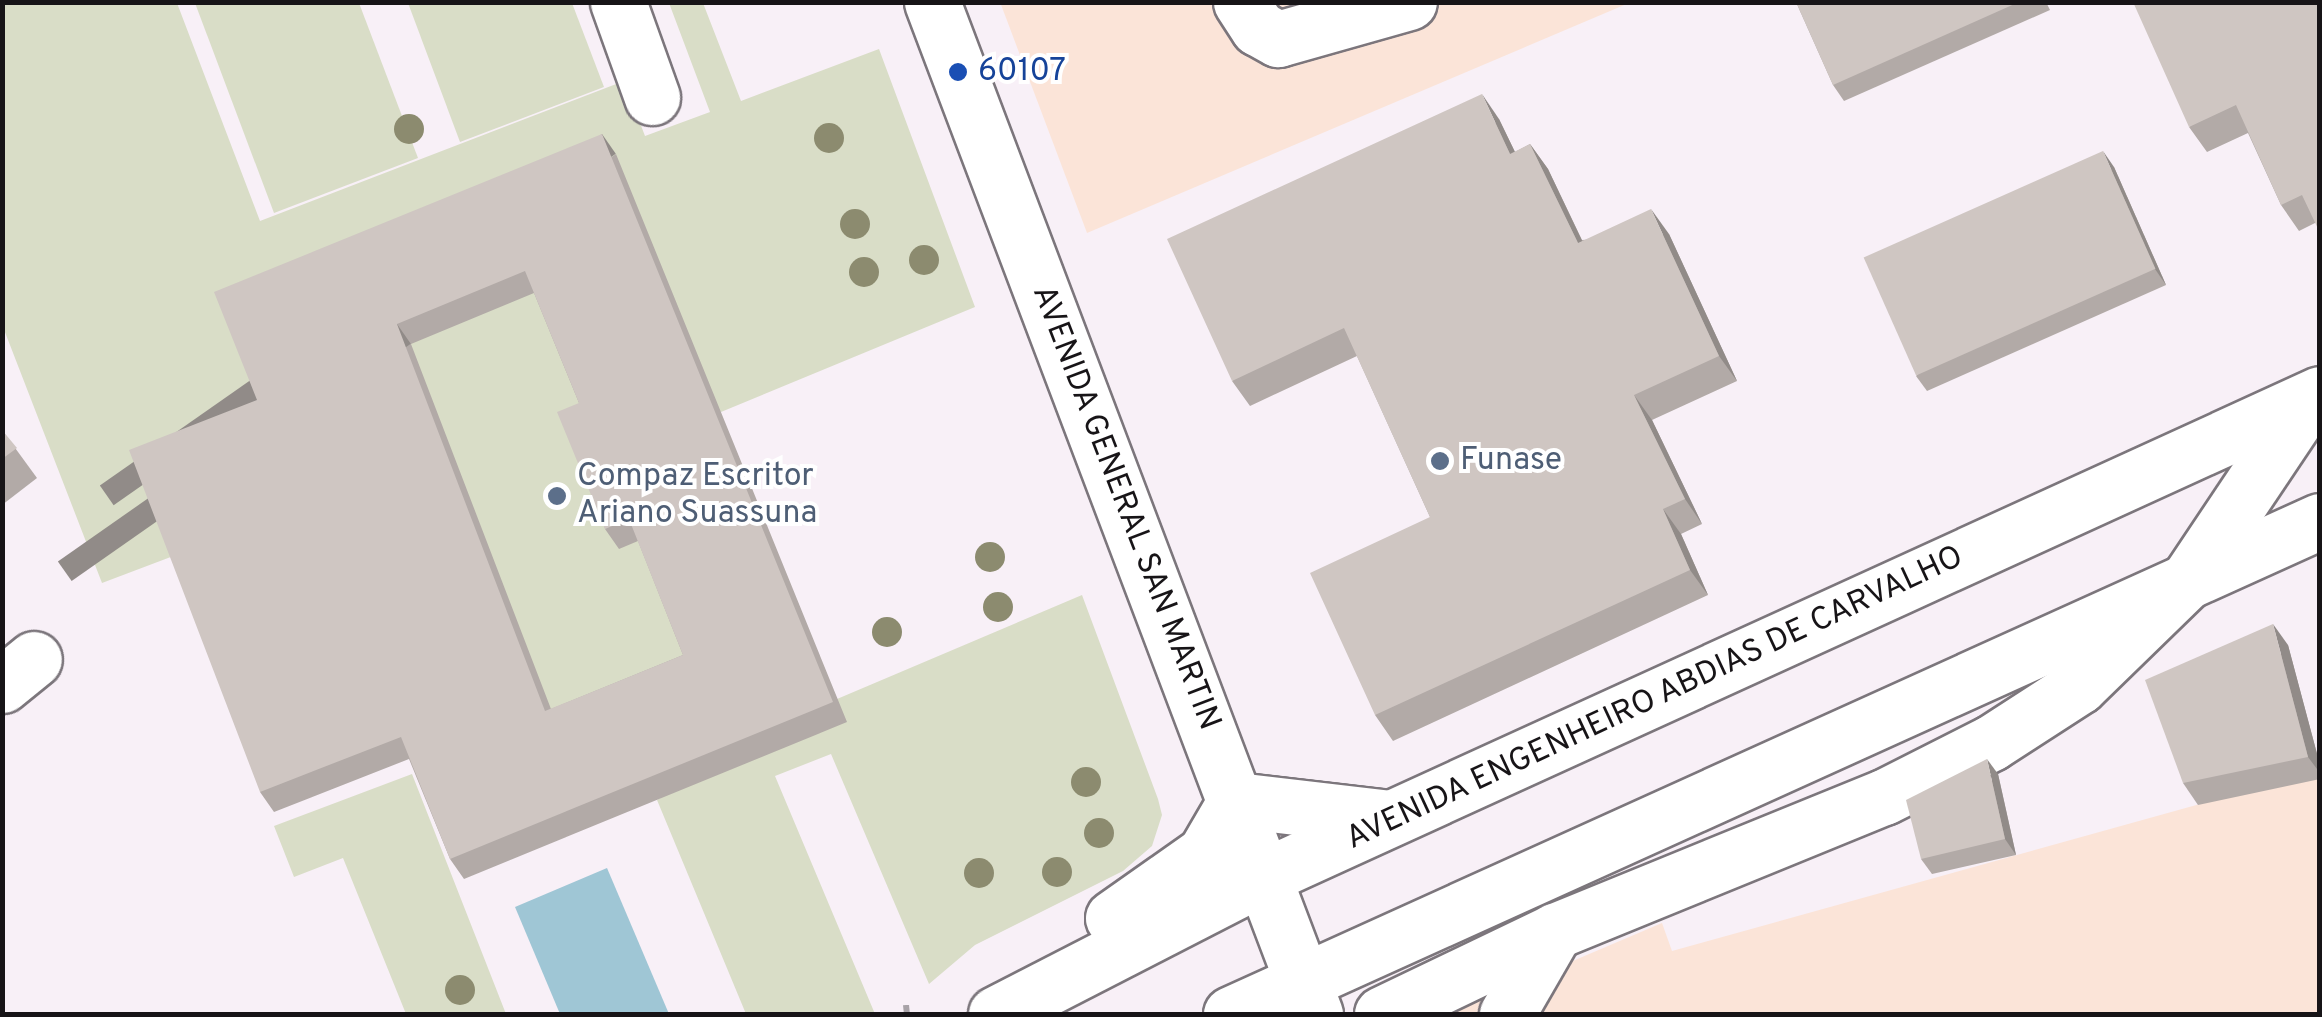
<!DOCTYPE html>
<style>
body{margin:0}
#map{position:relative;width:2322px;height:1017px;overflow:hidden;background:#f8f0f7;font-family:Overpass,sans-serif}
div>[style]{position:absolute}
.commercial>*{inset:0;background:#fbe4d8}
.green>*{inset:0;background:#d9ddc7}
.water>*{inset:0;background:#9fc6d5}
.path>*{height:6px;margin-top:-3px;transform-origin:0;background:repeating-linear-gradient(90deg,#a8a2a7 0 8px,transparent 0 13px)}
.roads{filter:drop-shadow(2px 0 #7c767c) drop-shadow(-2px 0 #7c767c) drop-shadow(0 2px #7c767c) drop-shadow(0 -2px #7c767c)}
.minor>*{height:55px;margin:-27.5px;padding:0 27.5px;transform-origin:27.5px;border-radius:27.5px;background:#fff}
.major>*{height:55px;margin:-27.5px;padding:0 27.5px;transform-origin:27.5px;border-radius:27.5px;background:#fff}
.highway>*{height:55px;margin:-27.5px;padding:0 27.5px;transform-origin:27.5px;border-radius:27.5px;background:#fff}
.trees>*{width:30px;height:30px;margin:-15px;border-radius:50%;background:#8c8b6f}
.wall>*{inset:0;background:#b2aaa7}
.shaded-wall>*{inset:0;background:#918b88;transform-origin:0 0}
.building>*{inset:0;background:#cfc6c2;transform-origin:0 0}
.dots>*{width:28px;height:28px;translate:-50% -50%;box-sizing:border-box;border:5px solid #fff;border-radius:50%}
span{translate:-50% -50%;white-space:nowrap;text-align:center;line-height:1.15;-webkit-text-stroke:8px #fff;paint-order:stroke}
.transit-label{font-size:32px;color:#164399}
.left{translate:0 -50%;text-align:left}
.service-label{font-size:32px;color:#4e5e75}
.street-label{font-size:32px;color:#171417}
.frame{position:absolute;inset:0;border:5px solid #171417;pointer-events:none}
</style>
<div id="map">
<div class="commercial">
<i style="clip-path:polygon(1000px 2px,1629px 3px,1087px 233px)"></i>
<i style="clip-path:polygon(2319px 771px,2319px 1014px,1448px 1014px,1662px 923px,1672px 951px)"></i>
</div>
<div class="green">
<i style="clip-path:polygon(3px 2px,177px 3px,260px 221px,624px 81px,645px 136px,710px 112px,669px 3px,703px 3px,741px 101px,879px 49px,975px 307px,721px 412px,539px 291px,697px 675px,548px 736px,176px 555px,102px 583px,3px 327px)"></i>
<i style="clip-path:polygon(195px 3px,359px 3px,418px 158px,274px 213px)"></i>
<i style="clip-path:polygon(408px 3px,572px 3px,604px 87px,460px 142px)"></i>
<i style="clip-path:polygon(1082px 595px,1158px 799px,1162px 815px,1152px 846px,1123px 871px,975px 945px,929px 984px,831px 754px,775px 776px,875px 1014px,746px 1014px,657px 800px,837px 699px)"></i>
<i style="clip-path:polygon(412px 774px,506px 1014px,406px 1014px,343px 858px,294px 877px,274px 826px)"></i>
</div>
<div class="water">
<i style="clip-path:polygon(607px 868px,669px 1014px,560px 1014px,515px 907px)"></i>
</div>
<div class="path">
<i style="left:906px;top:1005px;width:9px;rotate:84deg"></i>
</div>
<div class="roads">
<div class="minor">
<i style="left:618px;top:2px;width:101px;rotate:70.3deg"></i>
<i style="left:1241px;top:2px;width:31px;rotate:57deg"></i>
<i style="left:1258px;top:28px;width:23px;rotate:29deg"></i>
<i style="left:1278px;top:39px;width:136px;rotate:-15.8deg"></i>
<i style="left:2px;top:685px;width:41px;rotate:-39.1deg"></i>
<i style="left:1507px;top:1014px;width:96px;rotate:-60deg"></i>
</div>
<div class="major">
<i style="left:932px;top:2px;width:1082px;rotate:69.27deg"></i>
</div>
<div class="highway">
<i style="left:1113px;top:918px;width:113px;rotate:-35.2deg"></i>
<i style="left:1205px;top:853px;width:61px;rotate:-59.7deg"></i>
<i style="left:1236px;top:800px;width:154px;rotate:6.7deg"></i>
<i style="left:996px;top:1014px;width:305px;rotate:-27.2deg"></i>
<i style="left:1267px;top:875px;width:1158px;rotate:-24.55deg"></i>
<i style="left:1231px;top:1014px;width:1195px;rotate:-24.36deg"></i>
<i style="left:1382px;top:1014px;width:192px;rotate:-25.6deg"></i>
<i style="left:1555px;top:931px;width:355px;rotate:-22.2deg"></i>
<i style="left:1884px;top:797px;width:120px;rotate:-26.8deg"></i>
<i style="left:1991px;top:743px;width:105px;rotate:-32.9deg"></i>
<i style="left:2079px;top:686px;width:152px;rotate:-44.2deg"></i>
<i style="left:2188px;top:580px;width:211px;rotate:-56.2deg"></i>
</div>
</div>
<div class="trees">
<i style="left:409px;top:129px"></i>
<i style="left:829px;top:138px"></i>
<i style="left:855px;top:224px"></i>
<i style="left:924px;top:260px"></i>
<i style="left:864px;top:272px"></i>
<i style="left:990px;top:557px"></i>
<i style="left:998px;top:607px"></i>
<i style="left:887px;top:632px"></i>
<i style="left:1086px;top:782px"></i>
<i style="left:1099px;top:833px"></i>
<i style="left:1057px;top:872px"></i>
<i style="left:979px;top:873px"></i>
<i style="left:460px;top:990px"></i>
</div>
<div class="wall">
<i style="clip-path:polygon(1796px 2px,2046px 2px,2050px 10px,1844px 101px,1833px 85px)"></i>
<i style="clip-path:polygon(2320px 2px,2315px 223px,2299px 231px,2281px 205px,2248px 133px,2207px 152px,2189px 127px)"></i>
<i style="clip-path:polygon(1499px 119px,1515px 152px,1530px 144px,1548px 169px,1582px 240px,1669px 234px,1737px 381px,1652px 420px,1702px 524px,1681px 534px,1708px 595px,1393px 741px,1375px 715px,1430px 517px,1357px 356px,1250px 406px,1232px 381px)"></i>
<i style="clip-path:polygon(evenodd,616px 154px,847px 722px,464px 879px,450px 859px,409px 759px,274px 812px,260px 792px,257px 400px,616px 154px,534px 293px,579px 403px,605px 529px,619px 549px,638px 541px,683px 655px,551px 709px,411px 344px,534px 293px)"></i>
<i style="clip-path:polygon(2114px 167px,2166px 285px,1927px 391px,1916px 376px)"></i>
<i style="clip-path:polygon(2px 430px,37px 478px,2px 505px)"></i>
<i style="clip-path:polygon(2288px 645px,2320px 765px,2320px 779px,2198px 805px,2183px 783px)"></i>
<i style="clip-path:polygon(1998px 774px,2016px 855px,1932px 874px,1921px 859px)"></i>
</div>
<div class="shaded-wall">
<i style="clip-path:polygon(1482px 94px,1499px 119px,1528px 179px,1510px 154px)"></i>
<i style="left:602px;top:134px;width:24px;height:613px;rotate:55deg"></i>
<i style="clip-path:polygon(1530px 144px,1548px 169px,1595px 268px,1578px 243px)"></i>
<i style="clip-path:polygon(2103px 151px,2114px 167px,2166px 285px,2155px 269px)"></i>
<i style="clip-path:polygon(1651px 209px,1669px 234px,1737px 381px,1719px 356px)"></i>
<i style="left:397px;top:324px;width:24px;height:414px;rotate:55deg"></i>
<i style="clip-path:polygon(1634px 395px,1652px 420px,1702px 524px,1685px 499px)"></i>
<i style="clip-path:polygon(1663px 509px,1681px 534px,1708px 595px,1690px 570px)"></i>
<i style="clip-path:polygon(2273px 624px,2288px 645px,2320px 765px,2320px 773px,2308px 757px)"></i>
<i style="clip-path:polygon(1987px 759px,1998px 774px,2016px 855px,2005px 839px)"></i>
</div>
<div class="building">
<i style="clip-path:polygon(1796px 2px,2019px 2px,1833px 85px)"></i>
<i style="clip-path:polygon(2133px 2px,2320px 2px,2320px 233px,2302px 195px,2281px 205px,2236px 105px,2189px 127px)"></i>
<i style="clip-path:polygon(1482px 94px,1510px 154px,1530px 144px,1578px 243px,1651px 209px,1719px 356px,1634px 395px,1685px 499px,1663px 509px,1690px 570px,1375px 715px,1310px 573px,1430px 517px,1344px 328px,1232px 381px,1167px 239px)"></i>
<i style="clip-path:polygon(evenodd,602px 134px,833px 702px,450px 859px,401px 737px,260px 792px,129px 450px,257px 400px,214px 292px,602px 134px,525px 271px,579px 403px,557px 412px,605px 529px,629px 519px,683px 655px,545px 711px,397px 324px,525px 271px)"></i>
<i style="left:2103px;top:151px;width:129px;height:262px;rotate:66deg"></i>
<i style="clip-path:polygon(2px 430px,17px 448px,2px 459px)"></i>
<i style="clip-path:polygon(2273px 624px,2308px 757px,2183px 783px,2145px 680px)"></i>
<i style="clip-path:polygon(1987px 759px,2005px 839px,1921px 859px,1906px 800px)"></i>
</div>
<div class="dots">
<i style="left:958px;top:72px;background:#1a4fb4"></i>
<i style="left:1440px;top:461px;background:#5c6f8a"></i>
<i style="left:557px;top:496px;background:#5c6f8a"></i>
</div>
<div class="transit-label">
<span class="left" style="left:978px;top:72px">60107</span>
</div>
<div class="service-label">
<span class="left" style="left:1460px;top:461px">Funase</span>
<span class="left" style="left:577px;top:496px">Compaz Escritor<br>Ariano Suassuna</span>
</div>
<div class="street-label">
<span style="left:1125px;top:508px;rotate:69deg">AVENIDA GENERAL SAN MARTIN</span>
<span style="left:1655px;top:699px;rotate:-25deg">AVENIDA ENGENHEIRO ABDIAS DE CARVALHO</span>
</div>
<div class="frame"></div>
</div>
